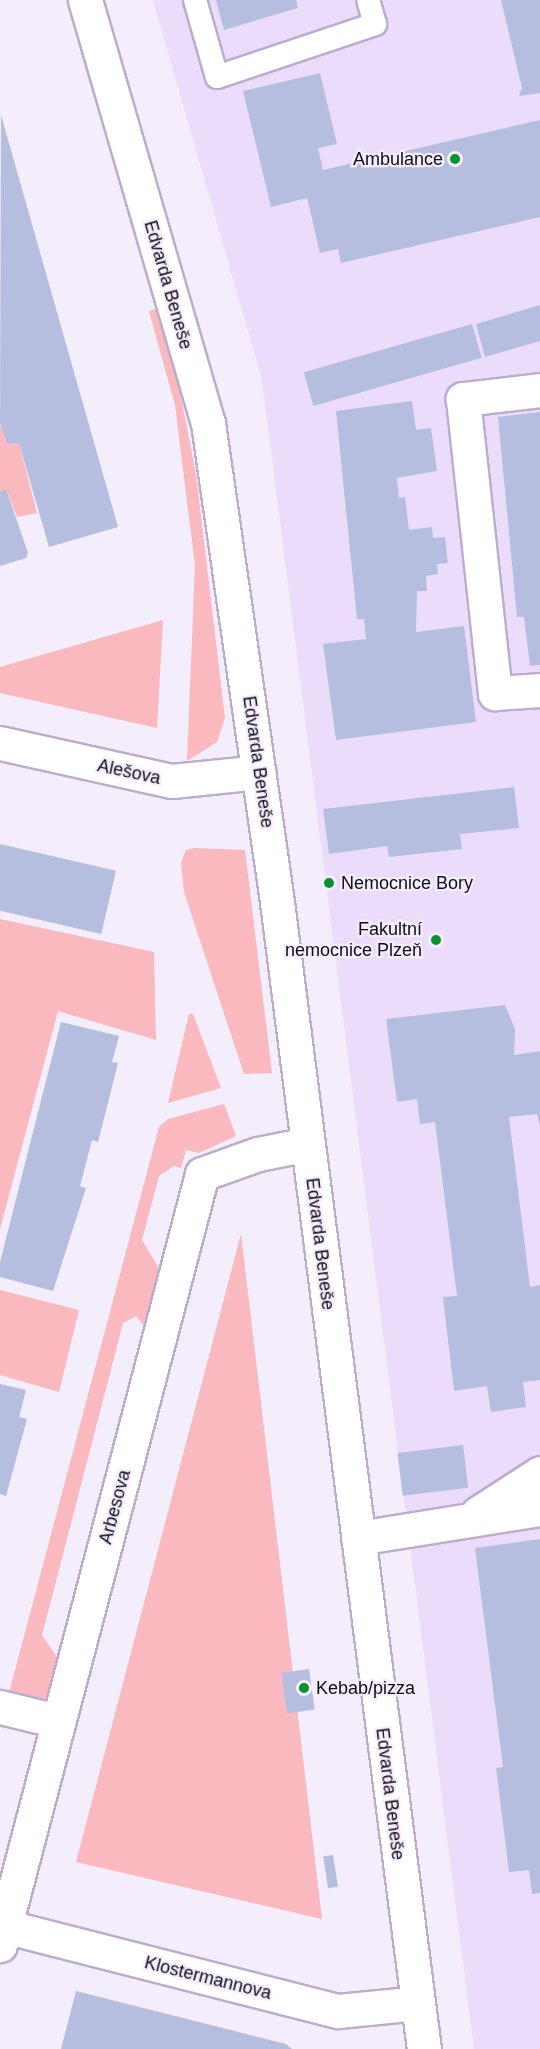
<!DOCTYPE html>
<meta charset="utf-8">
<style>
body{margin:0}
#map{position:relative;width:540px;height:2049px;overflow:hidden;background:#f4edfb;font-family:Helvetica,sans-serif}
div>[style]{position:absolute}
.built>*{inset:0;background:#ecdcfc}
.green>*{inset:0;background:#fab9bf}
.building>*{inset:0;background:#b6bee0;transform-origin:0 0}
.roads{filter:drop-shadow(2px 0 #bdaccd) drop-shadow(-2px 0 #bdaccd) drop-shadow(0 2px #bdaccd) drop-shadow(0 -2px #bdaccd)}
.lane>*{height:22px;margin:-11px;padding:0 11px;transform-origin:11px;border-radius:11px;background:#fff}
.street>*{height:33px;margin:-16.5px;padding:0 16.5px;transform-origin:16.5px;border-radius:16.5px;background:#fff}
.secondary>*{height:33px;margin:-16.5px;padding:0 16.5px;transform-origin:16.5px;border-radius:16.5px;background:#fff}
.dots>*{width:16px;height:16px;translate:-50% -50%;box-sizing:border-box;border:3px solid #f4edfb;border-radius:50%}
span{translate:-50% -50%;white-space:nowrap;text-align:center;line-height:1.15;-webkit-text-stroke:4.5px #f4edfb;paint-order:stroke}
.poi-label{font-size:18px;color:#120c17}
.right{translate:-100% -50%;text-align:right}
.left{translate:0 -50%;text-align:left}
.street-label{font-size:18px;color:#120c17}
</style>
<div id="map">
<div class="built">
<i style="clip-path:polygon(153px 0,540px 0,540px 2049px,474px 2049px,262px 380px)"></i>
</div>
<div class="green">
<i style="clip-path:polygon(163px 306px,196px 474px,225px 718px,217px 742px,187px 761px,195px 565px,175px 405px,149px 311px)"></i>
<i style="clip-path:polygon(0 424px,7px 444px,19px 443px,37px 513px,17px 517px,6px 489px,0 491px)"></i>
<i style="clip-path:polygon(163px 620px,157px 728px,0 693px,0 667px)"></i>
<i style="clip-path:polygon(194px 848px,245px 850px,272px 1073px,244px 1074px,184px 892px,181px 862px,186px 850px)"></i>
<i style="clip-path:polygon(0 919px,154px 952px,156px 1040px,58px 1011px,0 1229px)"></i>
<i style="clip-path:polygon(189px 1014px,193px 1014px,221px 1088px,168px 1103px)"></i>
<i style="clip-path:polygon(224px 1104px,236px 1136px,199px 1153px,186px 1150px,181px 1168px,174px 1166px,159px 1176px,142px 1240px,166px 1280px,148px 1331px,136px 1316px,123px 1323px,42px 1635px,61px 1663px,58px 1691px,39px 1702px,9px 1693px,159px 1127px,168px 1119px)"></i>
<i style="clip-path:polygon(241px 1234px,322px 1919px,76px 1862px)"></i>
<i style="clip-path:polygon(0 1290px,79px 1310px,59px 1392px,0 1375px)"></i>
</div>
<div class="building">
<i style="clip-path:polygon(216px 0,296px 0,298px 8px,224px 30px)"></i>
<i style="clip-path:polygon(501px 0,540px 0,540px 93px,519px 96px,522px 88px)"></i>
<i style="clip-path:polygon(320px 73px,337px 144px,318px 148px,323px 170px,540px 120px,540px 217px,341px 263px,338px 249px,320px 253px,307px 198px,271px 207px,243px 91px)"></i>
<i style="clip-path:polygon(1px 115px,118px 527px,49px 547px,19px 443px,7px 444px,0 423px)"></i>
<i style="clip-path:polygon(540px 305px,540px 341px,485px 357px,476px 324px)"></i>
<i style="left:472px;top:324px;width:35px;height:175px;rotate:74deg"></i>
<i style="clip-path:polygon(412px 401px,416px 430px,431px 428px,437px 471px,397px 478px,399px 498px,405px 497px,409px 530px,432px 527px,433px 538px,445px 537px,448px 563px,437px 564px,438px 574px,426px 576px,427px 591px,417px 591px,416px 632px,464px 626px,476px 722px,336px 740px,323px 644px,366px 639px,364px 619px,357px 619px,336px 411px)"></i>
<i style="clip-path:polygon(540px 412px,540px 665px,530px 666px,524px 617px,517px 617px,498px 417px)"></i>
<i style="clip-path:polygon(6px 489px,28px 553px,26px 558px,0 566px,0 491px)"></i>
<i style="clip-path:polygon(514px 787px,519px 828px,460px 834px,462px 849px,389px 857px,387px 846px,329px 854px,323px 809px)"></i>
<i style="left:0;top:844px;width:119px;height:65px;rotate:13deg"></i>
<i style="clip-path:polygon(505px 1005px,515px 1029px,514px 1055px,540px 1051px,540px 1126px,537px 1114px,509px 1117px,530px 1287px,540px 1285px,540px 1380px,523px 1382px,526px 1407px,491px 1412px,487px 1386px,454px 1391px,443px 1297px,457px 1296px,435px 1122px,420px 1124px,417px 1099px,397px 1102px,386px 1019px)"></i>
<i style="clip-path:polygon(61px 1022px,119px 1036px,112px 1062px,118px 1063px,98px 1142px,92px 1140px,80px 1186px,86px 1188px,53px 1291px,0 1277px,0 1262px)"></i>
<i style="clip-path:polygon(0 1384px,26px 1390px,19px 1417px,27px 1419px,6px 1496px,0 1494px)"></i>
<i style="left:463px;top:1445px;width:43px;height:66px;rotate:83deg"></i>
<i style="clip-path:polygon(540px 1539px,540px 1893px,532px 1894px,529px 1870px,509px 1872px,496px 1768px,503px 1767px,475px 1548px)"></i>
<i style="left:309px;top:1669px;width:41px;height:28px;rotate:82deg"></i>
<i style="left:333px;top:1855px;width:32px;height:10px;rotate:81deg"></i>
<i style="clip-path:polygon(76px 1991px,286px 2044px,292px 2049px,61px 2049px)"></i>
</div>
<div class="roads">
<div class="lane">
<i style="left:195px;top:0;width:80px;rotate:74.1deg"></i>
<i style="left:217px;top:77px;width:167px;rotate:-18.5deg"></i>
<i style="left:375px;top:24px;width:25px;rotate:-106deg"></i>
</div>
<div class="street">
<i style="left:540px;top:390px;width:78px;rotate:173.3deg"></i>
<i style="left:463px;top:399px;width:296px;rotate:83.8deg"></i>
<i style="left:495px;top:693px;width:45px;rotate:-3.8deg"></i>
<i style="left:0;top:743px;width:176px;rotate:12.5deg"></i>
<i style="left:172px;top:781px;width:87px;rotate:-5.9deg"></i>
<i style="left:478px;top:1513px;width:74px;rotate:-32.8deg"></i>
<i style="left:358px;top:1538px;width:184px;rotate:-9.1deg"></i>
<i style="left:0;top:1707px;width:60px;rotate:13.6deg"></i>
<i style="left:0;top:1925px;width:349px;rotate:14.3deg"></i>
<i style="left:338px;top:2011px;width:80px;rotate:-5.7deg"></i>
<i style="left:0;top:1945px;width:797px;rotate:-75.32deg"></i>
<i style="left:202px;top:1174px;width:59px;rotate:-19.7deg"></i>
<i style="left:258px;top:1154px;width:51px;rotate:-11.3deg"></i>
</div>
<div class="secondary">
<i style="left:85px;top:0;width:441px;rotate:73.8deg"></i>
<i style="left:208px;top:423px;width:484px;rotate:81.8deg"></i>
<i style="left:277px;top:902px;width:1156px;rotate:82.7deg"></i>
</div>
</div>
<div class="dots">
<i style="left:455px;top:159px;background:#06942a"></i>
<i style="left:329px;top:883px;background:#06942a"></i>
<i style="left:436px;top:940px;background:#06942a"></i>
<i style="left:304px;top:1688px;background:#06942a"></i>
</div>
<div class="poi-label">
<span class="right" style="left:443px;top:159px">Ambulance</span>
<span class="left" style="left:341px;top:883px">Nemocnice Bory</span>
<span class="right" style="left:422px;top:940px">Fakultní<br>nemocnice Plzeň</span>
<span class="left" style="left:316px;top:1688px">Kebab/pizza</span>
</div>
<div class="street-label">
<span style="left:168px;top:285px;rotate:74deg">Edvarda Beneše</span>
<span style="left:258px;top:762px;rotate:82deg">Edvarda Beneše</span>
<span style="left:129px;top:772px;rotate:12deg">Alešova</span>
<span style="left:320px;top:1244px;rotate:83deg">Edvarda Beneše</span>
<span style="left:115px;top:1507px;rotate:-75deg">Arbesova</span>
<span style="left:390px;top:1794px;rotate:83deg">Edvarda Beneše</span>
<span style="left:208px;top:1978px;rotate:14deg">Klostermannova</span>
</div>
</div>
